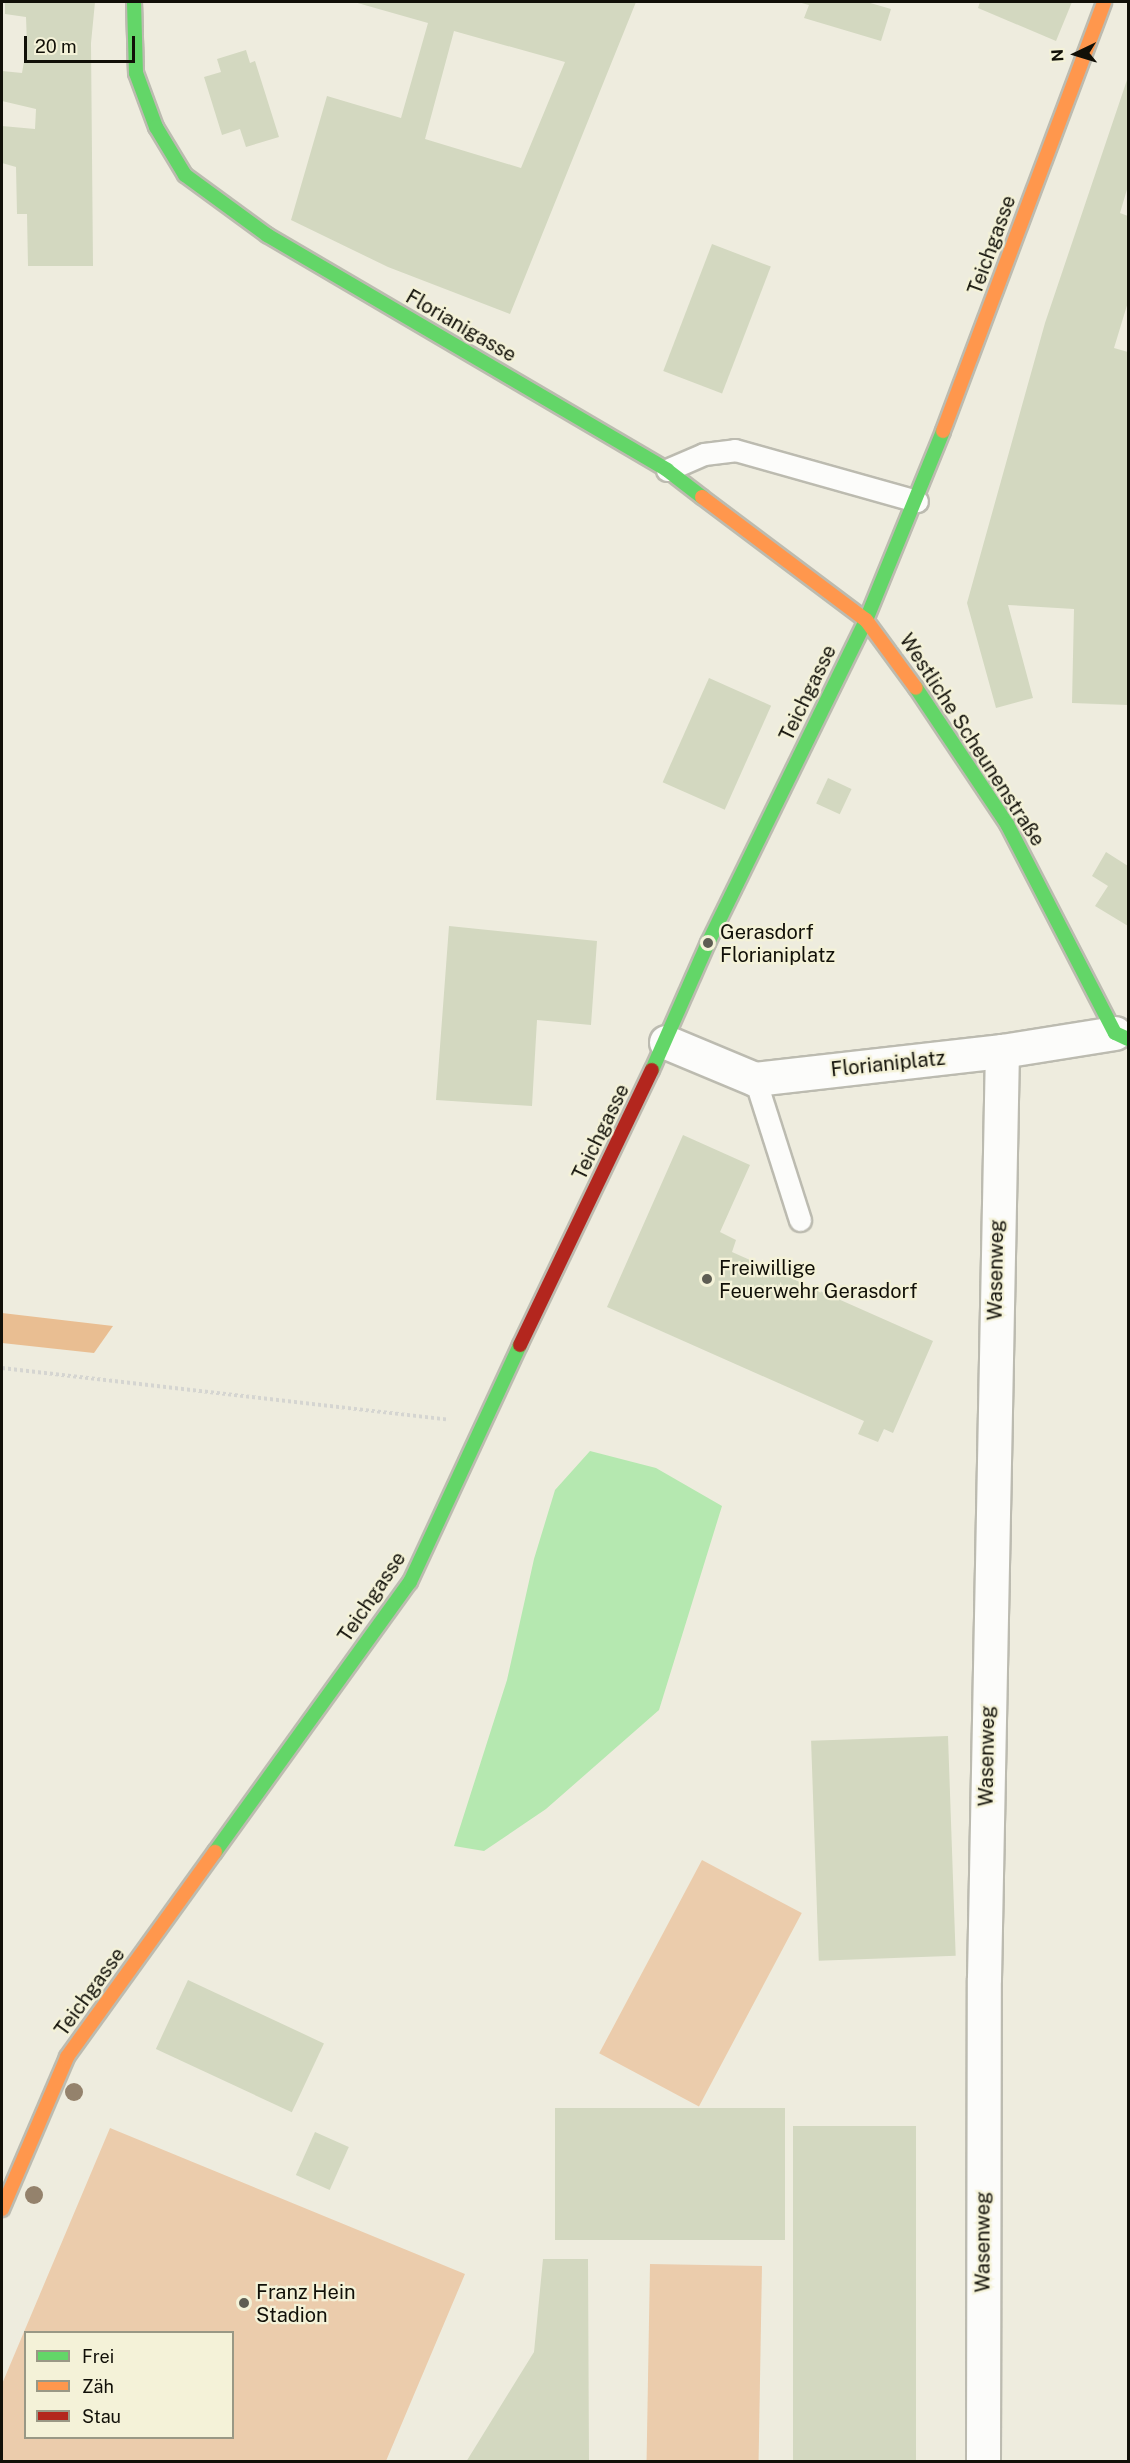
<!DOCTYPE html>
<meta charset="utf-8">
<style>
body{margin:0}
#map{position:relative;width:1130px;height:2463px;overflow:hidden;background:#eeecde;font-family:"Public Sans",sans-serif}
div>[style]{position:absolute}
.green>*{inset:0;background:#ebccac;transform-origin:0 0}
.forest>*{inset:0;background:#e9be92}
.water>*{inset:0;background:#b5e8b0}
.building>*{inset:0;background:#d3d8c0;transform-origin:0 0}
.path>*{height:4px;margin-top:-2px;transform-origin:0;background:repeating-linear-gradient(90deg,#d5d5d1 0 3px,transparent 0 6px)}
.roads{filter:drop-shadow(2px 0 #bcbbb0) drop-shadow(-2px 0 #bcbbb0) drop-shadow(0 2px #bcbbb0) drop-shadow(0 -2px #bcbbb0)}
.lane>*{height:21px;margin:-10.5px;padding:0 10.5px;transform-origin:10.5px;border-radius:10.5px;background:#fcfcfa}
.street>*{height:33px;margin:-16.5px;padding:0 16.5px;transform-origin:16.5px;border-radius:16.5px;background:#fcfcfa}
.fast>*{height:14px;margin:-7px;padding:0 7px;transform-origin:7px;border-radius:7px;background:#63d668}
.slow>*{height:14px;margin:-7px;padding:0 7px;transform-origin:7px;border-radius:7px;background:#ff974d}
.jam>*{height:14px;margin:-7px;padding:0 7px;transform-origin:7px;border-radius:7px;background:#b3261e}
.trees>*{width:18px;height:18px;margin:-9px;border-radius:50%;background:#94826c}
.dots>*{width:16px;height:16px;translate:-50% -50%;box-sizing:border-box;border:3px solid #f4f2d8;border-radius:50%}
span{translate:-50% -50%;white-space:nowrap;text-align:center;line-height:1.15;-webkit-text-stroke:4.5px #f4f2d8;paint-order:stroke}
.street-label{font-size:20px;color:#111008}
.poi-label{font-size:20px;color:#111008}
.left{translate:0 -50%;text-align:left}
.frame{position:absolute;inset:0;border:3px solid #111008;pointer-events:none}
.legend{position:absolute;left:24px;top:2331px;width:210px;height:108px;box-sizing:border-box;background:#f4f2d8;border:2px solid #999885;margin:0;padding:8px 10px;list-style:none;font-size:18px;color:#111008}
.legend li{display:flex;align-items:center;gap:12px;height:30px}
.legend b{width:30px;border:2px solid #999885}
.north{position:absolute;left:1046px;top:24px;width:60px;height:60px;-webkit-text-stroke:4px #f4f2d8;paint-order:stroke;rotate:266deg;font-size:16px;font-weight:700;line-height:24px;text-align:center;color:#111008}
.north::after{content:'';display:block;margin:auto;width:21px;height:27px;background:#111008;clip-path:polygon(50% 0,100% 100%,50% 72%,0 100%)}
.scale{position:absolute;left:24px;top:36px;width:111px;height:27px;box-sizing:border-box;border:3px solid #111008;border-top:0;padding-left:8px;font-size:18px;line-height:21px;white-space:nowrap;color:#111008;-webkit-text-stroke:4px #f4f2d8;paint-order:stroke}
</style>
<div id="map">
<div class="green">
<i style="left:702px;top:1860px;width:113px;height:219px;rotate:28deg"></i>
<i style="clip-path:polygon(evenodd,110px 2128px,465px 2274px,386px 2461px,2px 2461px,2px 2384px,110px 2128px,26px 2332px,232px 2332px,232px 2438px,26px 2438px,26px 2332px)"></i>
<i style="left:650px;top:2264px;width:112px;height:197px;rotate:1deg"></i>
</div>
<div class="forest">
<i style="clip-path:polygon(2px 1313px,113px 1326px,94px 1353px,2px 1343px)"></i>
</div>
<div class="water">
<i style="clip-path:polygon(590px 1451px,656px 1468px,722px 1506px,659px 1710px,546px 1809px,484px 1851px,454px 1846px,507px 1680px,534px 1559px,555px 1490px)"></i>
</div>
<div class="building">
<i style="clip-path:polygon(5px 2px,95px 2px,91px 43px,93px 266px,28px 266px,27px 214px,17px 214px,16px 167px,2px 163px,2px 126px,35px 129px,36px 109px,2px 101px,2px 71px,22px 73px,27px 44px,26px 17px,5px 14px)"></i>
<i style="clip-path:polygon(evenodd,354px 2px,636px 2px,510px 314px,388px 267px,291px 220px,327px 96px,401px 118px,428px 23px,354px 2px,454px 31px,565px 62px,521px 168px,425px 139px,454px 31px)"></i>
<i style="clip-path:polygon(798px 2px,867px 2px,891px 9px,881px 41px,804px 18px,809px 5px)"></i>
<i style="clip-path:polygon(980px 2px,1072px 2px,1056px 41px,978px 8px)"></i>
<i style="clip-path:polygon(246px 50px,250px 63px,255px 61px,279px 137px,246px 147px,240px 129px,222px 135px,204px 77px,221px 72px,217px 59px)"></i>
<i style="clip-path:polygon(1128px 77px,1128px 186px,1120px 213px,1128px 216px,1128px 302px,1114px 348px,1128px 352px,1128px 705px,1072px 703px,1074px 609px,1008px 605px,1033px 698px,996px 708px,967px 603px,1045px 323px)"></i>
<i style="left:712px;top:244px;width:63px;height:136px;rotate:21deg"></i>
<i style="left:709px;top:678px;width:68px;height:114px;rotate:24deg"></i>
<i style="left:828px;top:778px;width:26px;height:28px;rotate:25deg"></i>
<i style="clip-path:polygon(1106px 852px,1128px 866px,1128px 926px,1095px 906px,1108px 886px,1092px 876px)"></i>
<i style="clip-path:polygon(449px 926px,597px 941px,591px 1025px,537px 1020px,532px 1106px,436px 1100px)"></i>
<i style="clip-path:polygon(683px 1135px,750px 1165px,720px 1232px,736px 1240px,732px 1252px,933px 1341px,893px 1433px,884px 1429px,878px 1442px,858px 1434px,864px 1421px,607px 1307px)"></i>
<i style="left:948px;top:1736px;width:220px;height:137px;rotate:88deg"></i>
<i style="left:188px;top:1980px;width:150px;height:76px;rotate:25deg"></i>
<i style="left:555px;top:2108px;width:230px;height:132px"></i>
<i style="left:793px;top:2126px;width:123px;height:336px"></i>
<i style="left:315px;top:2132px;width:37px;height:47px;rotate:24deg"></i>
<i style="clip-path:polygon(543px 2259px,588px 2259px,589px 2462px,466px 2462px,534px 2352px)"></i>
</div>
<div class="path">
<i style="left:2px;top:1368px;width:447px;rotate:6.6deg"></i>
</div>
<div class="roads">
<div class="lane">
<i style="left:667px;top:470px;width:40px;rotate:-23.4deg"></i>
<i style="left:704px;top:454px;width:31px;rotate:-7deg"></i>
<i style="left:735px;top:450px;width:189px;rotate:15.7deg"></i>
<i style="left:755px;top:1079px;width:148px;rotate:72.3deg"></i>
</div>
<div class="street">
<i style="left:666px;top:1042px;width:96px;rotate:22.6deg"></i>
<i style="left:755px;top:1079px;width:249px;rotate:-6.5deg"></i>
<i style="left:1002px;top:1051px;width:114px;rotate:-9.1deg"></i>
<i style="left:983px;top:2462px;width:484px;rotate:-89.9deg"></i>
<i style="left:984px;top:1978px;width:927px;rotate:-88.89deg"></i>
</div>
<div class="fast">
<i style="left:134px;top:2px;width:71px;rotate:88.4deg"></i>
<i style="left:136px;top:73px;width:58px;rotate:69.7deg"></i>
<i style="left:156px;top:127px;width:56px;rotate:58.9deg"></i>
<i style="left:185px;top:175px;width:102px;rotate:36.2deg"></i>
<i style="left:267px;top:235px;width:464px;rotate:30.4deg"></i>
<i style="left:667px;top:470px;width:44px;rotate:37.6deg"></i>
<i style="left:916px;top:688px;width:164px;rotate:56.2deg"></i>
<i style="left:1007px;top:824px;width:235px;rotate:62.7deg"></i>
<i style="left:1115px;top:1033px;width:14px;rotate:25deg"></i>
<i style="left:652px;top:1070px;width:139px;rotate:-66.2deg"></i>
<i style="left:708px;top:943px;width:360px;rotate:-63.9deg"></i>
<i style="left:866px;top:620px;width:204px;rotate:-67.8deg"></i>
<i style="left:215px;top:1852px;width:333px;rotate:-54.2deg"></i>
<i style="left:410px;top:1582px;width:261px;rotate:-65.1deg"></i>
</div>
<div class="slow">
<i style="left:943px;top:431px;width:458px;rotate:-69.4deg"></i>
<i style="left:702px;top:497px;width:205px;rotate:36.9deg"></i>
<i style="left:866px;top:620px;width:84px;rotate:53.7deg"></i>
<i style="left:2px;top:2209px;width:165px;rotate:-66.8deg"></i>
<i style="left:67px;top:2057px;width:253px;rotate:-54.2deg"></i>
</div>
<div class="jam">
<i style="left:520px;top:1345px;width:305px;rotate:-64.4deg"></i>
</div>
</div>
<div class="trees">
<i style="left:74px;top:2092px"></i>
<i style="left:34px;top:2195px"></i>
</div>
<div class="dots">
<i style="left:708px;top:943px;background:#5e5d53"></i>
<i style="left:707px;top:1279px;background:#5e5d53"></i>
<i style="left:244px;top:2303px;background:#5e5d53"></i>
</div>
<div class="street-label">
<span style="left:992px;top:245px;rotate:-70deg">Teichgasse</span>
<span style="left:461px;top:326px;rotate:30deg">Florianigasse</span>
<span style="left:808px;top:693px;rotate:-64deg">Teichgasse</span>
<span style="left:972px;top:740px;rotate:57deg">Westliche Scheunenstraße</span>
<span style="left:888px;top:1064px;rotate:-6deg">Florianiplatz</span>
<span style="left:601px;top:1132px;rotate:-64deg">Teichgasse</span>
<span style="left:996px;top:1270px;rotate:-89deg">Wasenweg</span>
<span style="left:372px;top:1597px;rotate:-56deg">Teichgasse</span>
<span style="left:987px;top:1756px;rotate:-89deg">Wasenweg</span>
<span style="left:90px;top:1992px;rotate:-54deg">Teichgasse</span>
<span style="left:983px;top:2242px;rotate:-90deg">Wasenweg</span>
</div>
<div class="poi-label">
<span class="left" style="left:720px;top:944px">Gerasdorf<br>Florianiplatz</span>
<span class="left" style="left:719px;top:1280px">Freiwillige<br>Feuerwehr Gerasdorf</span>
<span class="left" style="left:256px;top:2304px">Franz Hein<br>Stadion</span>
</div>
<div class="frame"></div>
<ul class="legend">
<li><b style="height:8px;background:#63d668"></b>Frei</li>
<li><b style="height:8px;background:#ff974d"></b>Zäh</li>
<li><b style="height:8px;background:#b3261e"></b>Stau</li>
</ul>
<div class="north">N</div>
<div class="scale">20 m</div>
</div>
